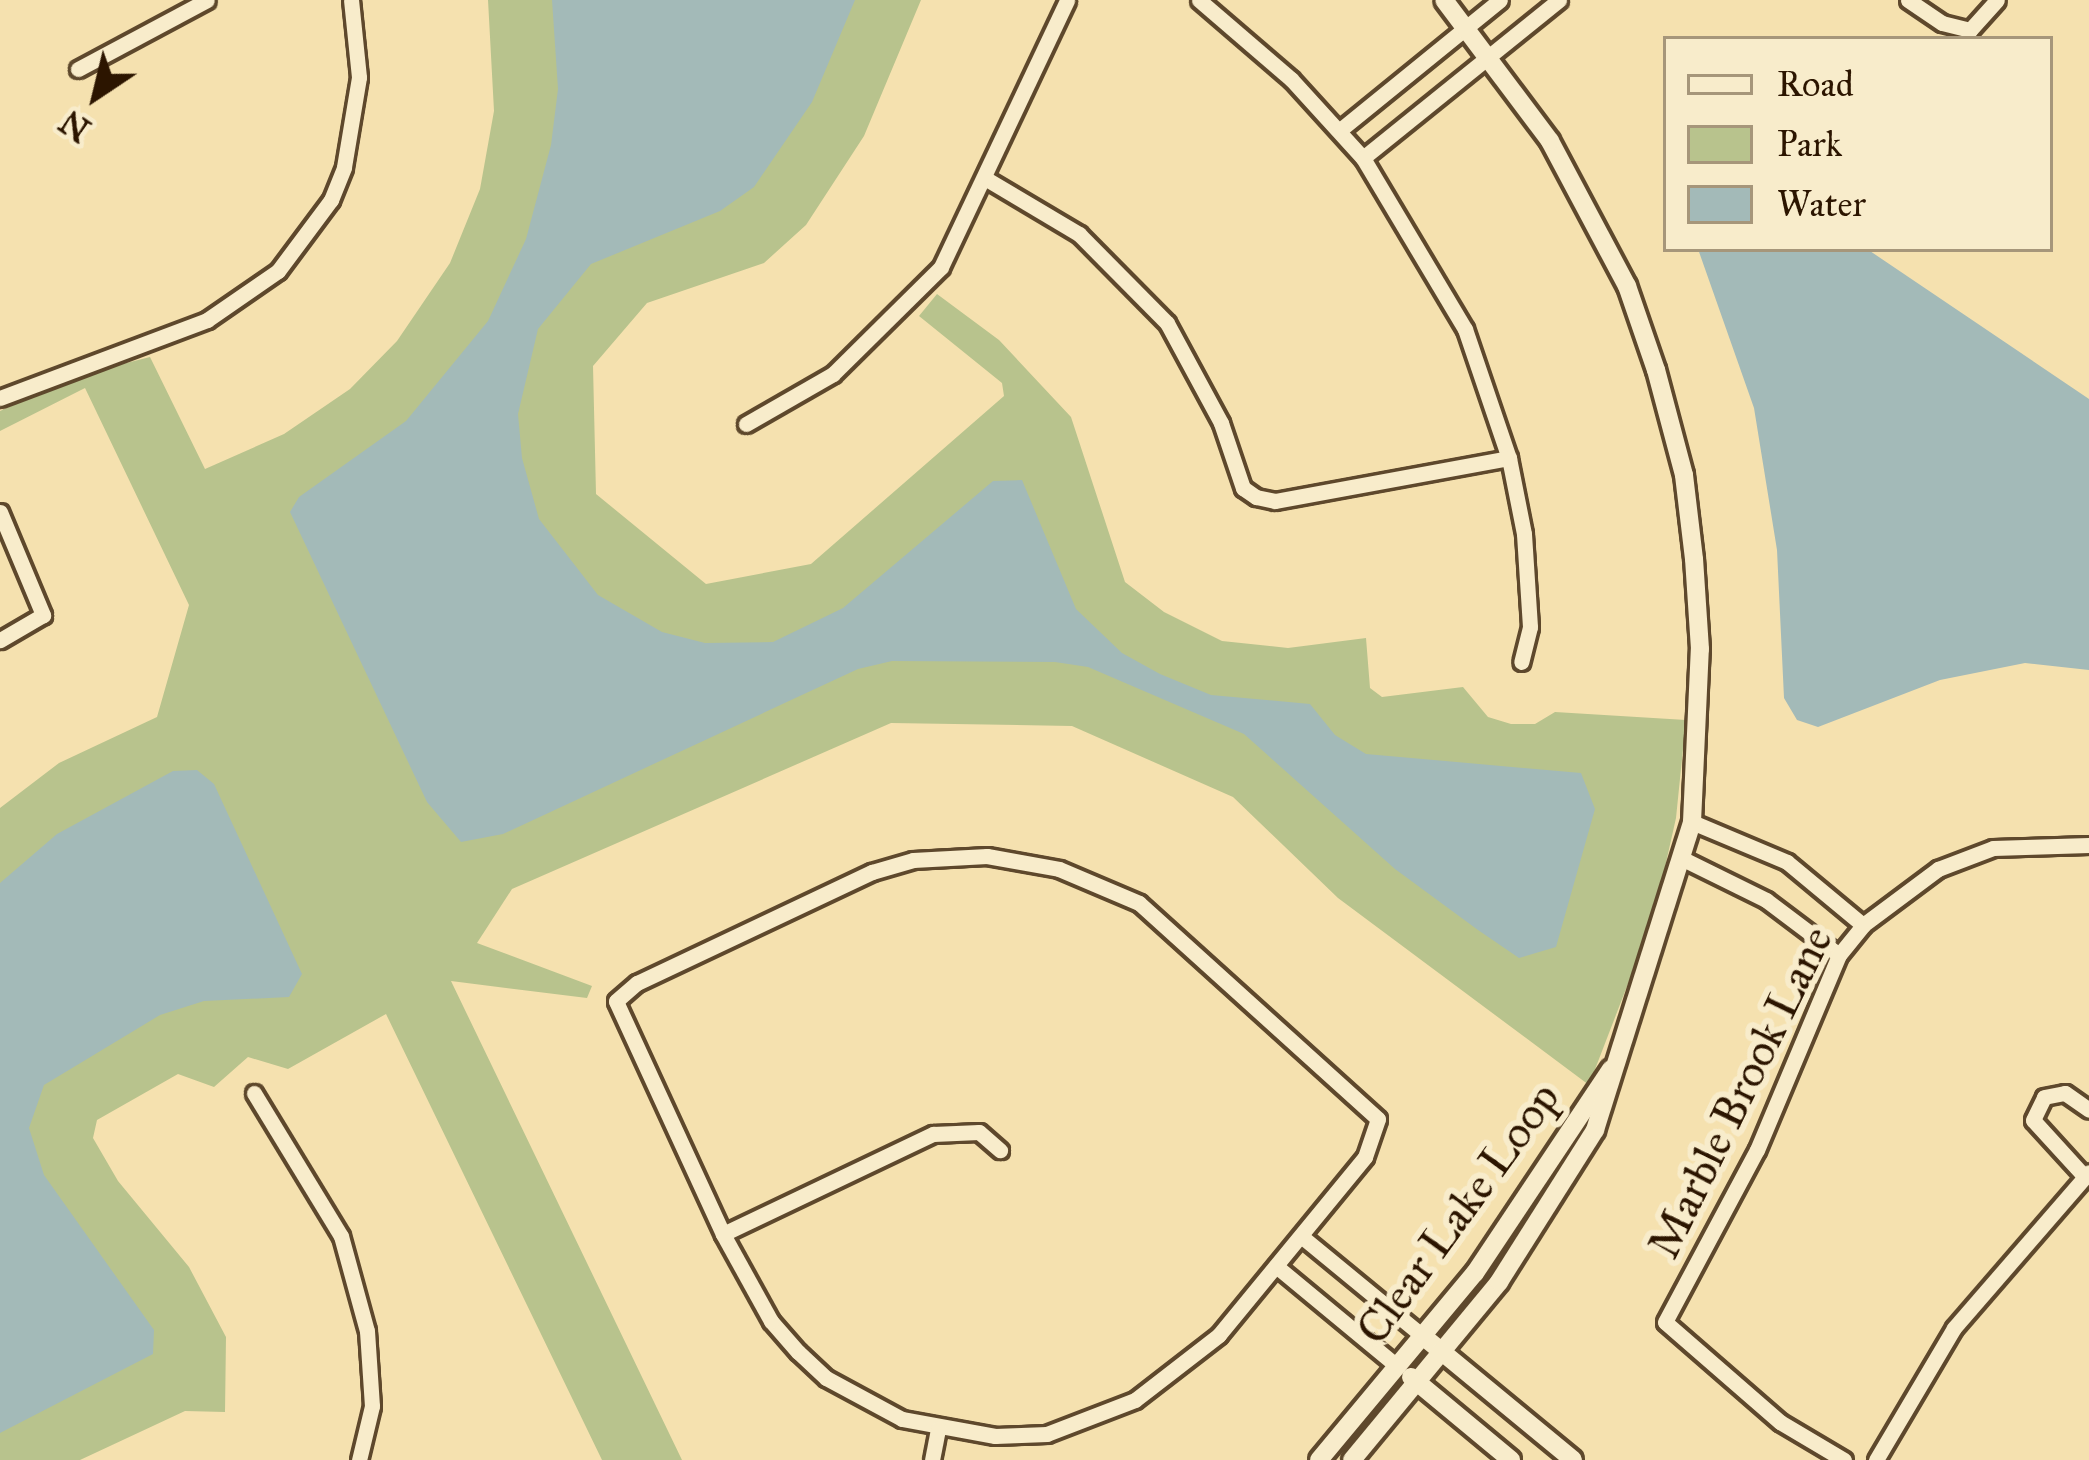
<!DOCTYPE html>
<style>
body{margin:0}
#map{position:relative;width:2089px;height:1460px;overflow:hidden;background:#f5e1af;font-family:"IM FELL Great Primer",serif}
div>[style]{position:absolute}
.green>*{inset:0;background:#b8c38d}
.water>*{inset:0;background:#a3bab8}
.roads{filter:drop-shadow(3px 0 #5e482c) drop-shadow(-3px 0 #5e482c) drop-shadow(0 3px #5e482c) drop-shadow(0 -3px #5e482c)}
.minor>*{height:15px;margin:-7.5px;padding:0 7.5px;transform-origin:7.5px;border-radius:7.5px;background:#f8eccb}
.tertiary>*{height:18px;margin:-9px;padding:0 9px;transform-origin:9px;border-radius:9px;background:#f8eccb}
span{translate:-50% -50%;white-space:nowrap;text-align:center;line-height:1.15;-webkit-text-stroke:12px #f8eccb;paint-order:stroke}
.street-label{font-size:45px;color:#2c1500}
.legend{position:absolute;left:1663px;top:36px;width:390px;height:216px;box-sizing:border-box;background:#f8eccb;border:3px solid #a6967a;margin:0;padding:15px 21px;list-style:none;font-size:36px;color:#2c1500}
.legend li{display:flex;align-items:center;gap:24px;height:60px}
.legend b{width:60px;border:3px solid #a6967a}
.north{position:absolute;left:36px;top:36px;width:120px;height:120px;-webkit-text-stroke:9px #f8eccb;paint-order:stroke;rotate:215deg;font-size:33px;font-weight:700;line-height:48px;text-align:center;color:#2c1500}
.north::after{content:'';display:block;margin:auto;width:42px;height:54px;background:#2c1500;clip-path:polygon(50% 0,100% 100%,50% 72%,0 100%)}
</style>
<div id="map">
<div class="green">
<i style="clip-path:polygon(488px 0,921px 0,864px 136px,806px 225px,764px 263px,647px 303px,593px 366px,596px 494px,706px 584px,811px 564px,1004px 396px,1002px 383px,919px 316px,937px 294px,999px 340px,1071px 417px,1125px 582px,1164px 612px,1222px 641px,1288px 648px,1366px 638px,1370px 688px,1382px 697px,1463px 687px,1488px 717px,1511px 724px,1535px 724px,1555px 712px,1686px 720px,1676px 818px,1654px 916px,1589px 1085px,1338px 898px,1233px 797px,1072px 726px,891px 723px,512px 889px,477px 943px,592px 986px,587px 998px,451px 981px,682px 1460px,602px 1460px,386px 1014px,288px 1069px,248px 1057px,214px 1087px,178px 1074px,97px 1120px,93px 1138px,118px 1181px,189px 1267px,226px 1337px,225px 1412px,185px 1411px,80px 1460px,0 1460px,0 808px,59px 763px,157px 717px,189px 605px,85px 388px,0 431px,0 411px,83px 374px,150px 357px,205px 469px,284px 434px,350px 389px,397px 341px,450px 263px,480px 189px,494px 111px)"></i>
</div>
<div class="water">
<i style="clip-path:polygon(552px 0,855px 0,812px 102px,754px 187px,720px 211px,591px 264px,538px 329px,518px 414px,522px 458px,539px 519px,598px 595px,662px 632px,705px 643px,773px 642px,843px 608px,993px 481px,1022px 480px,1076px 609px,1122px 653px,1160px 674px,1211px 695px,1310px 704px,1335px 735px,1366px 754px,1581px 773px,1595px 809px,1556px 947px,1519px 958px,1478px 930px,1395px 869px,1244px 734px,1088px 667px,1055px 662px,892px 661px,858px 669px,503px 834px,461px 842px,427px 802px,290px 512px,299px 497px,406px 421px,488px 321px,526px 239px,551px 145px,558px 89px)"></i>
<i style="clip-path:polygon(1698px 249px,1867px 249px,2089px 399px,2089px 670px,2025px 663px,1940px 680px,1818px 727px,1797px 720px,1784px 698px,1777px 550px,1754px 408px)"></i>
<i style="clip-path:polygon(197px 770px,214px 784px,302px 974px,289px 997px,204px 1001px,160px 1015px,44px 1085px,29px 1128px,44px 1175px,154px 1330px,153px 1354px,0 1433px,0 883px,57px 834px,173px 771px)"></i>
</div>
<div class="roads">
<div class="minor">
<i style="left:1199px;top:0;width:121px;rotate:40.7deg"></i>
<i style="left:1291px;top:79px;width:107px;rotate:47.7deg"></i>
<i style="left:1363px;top:158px;width:199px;rotate:59.2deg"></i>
<i style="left:1465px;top:329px;width:136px;rotate:71.2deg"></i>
<i style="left:1509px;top:458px;width:77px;rotate:78.8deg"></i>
<i style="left:1524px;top:534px;width:93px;rotate:86.3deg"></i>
<i style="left:1530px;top:627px;width:36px;rotate:104deg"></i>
<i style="left:1908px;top:0;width:41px;rotate:34.1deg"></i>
<i style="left:1942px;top:23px;width:29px;rotate:14deg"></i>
<i style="left:1970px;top:30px;width:40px;rotate:-48deg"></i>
<i style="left:78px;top:69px;width:146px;rotate:-28.1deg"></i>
<i style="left:1340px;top:130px;width:206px;rotate:-39.1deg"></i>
<i style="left:1363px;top:158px;width:252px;rotate:-38.9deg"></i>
<i style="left:988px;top:180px;width:106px;rotate:30.7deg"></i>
<i style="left:1079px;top:234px;width:125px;rotate:45.3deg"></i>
<i style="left:1167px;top:323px;width:114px;rotate:61.6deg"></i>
<i style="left:1221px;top:423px;width:69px;rotate:71.3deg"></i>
<i style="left:1243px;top:488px;width:16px;rotate:35deg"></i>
<i style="left:1256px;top:497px;width:19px;rotate:12deg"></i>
<i style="left:1275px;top:501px;width:238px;rotate:-10.4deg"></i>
<i style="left:0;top:398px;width:221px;rotate:-20.6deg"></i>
<i style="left:207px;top:320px;width:86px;rotate:-34.6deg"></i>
<i style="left:278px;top:271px;width:89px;rotate:-53.3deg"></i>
<i style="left:331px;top:200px;width:35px;rotate:-68deg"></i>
<i style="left:344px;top:167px;width:91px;rotate:-80.5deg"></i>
<i style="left:359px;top:77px;width:77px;rotate:-95.9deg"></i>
<i style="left:746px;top:424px;width:100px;rotate:-29.9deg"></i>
<i style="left:833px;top:374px;width:152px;rotate:-44.7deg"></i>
<i style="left:941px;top:267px;width:295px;rotate:-64.7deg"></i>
<i style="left:0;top:512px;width:112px;rotate:67.3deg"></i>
<i style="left:43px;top:615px;width:50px;rotate:149.8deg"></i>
<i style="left:1692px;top:822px;width:103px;rotate:22.8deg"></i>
<i style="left:1787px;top:862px;width:99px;rotate:39.7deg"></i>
<i style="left:987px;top:856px;width:73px;rotate:10.2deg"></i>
<i style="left:1059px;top:869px;width:87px;rotate:23deg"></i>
<i style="left:1139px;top:903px;width:322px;rotate:42.1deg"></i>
<i style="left:1378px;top:1119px;width:40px;rotate:108.9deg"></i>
<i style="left:1365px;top:1157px;width:230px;rotate:129.4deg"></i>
<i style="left:1219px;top:1335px;width:106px;rotate:142.3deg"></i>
<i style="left:1135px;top:1400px;width:94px;rotate:158.9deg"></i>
<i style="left:1047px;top:1434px;width:52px;rotate:177.8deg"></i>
<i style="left:995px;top:1436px;width:95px;rotate:-169.6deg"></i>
<i style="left:902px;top:1419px;width:86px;rotate:-151.7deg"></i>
<i style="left:826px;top:1378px;width:38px;rotate:-137deg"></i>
<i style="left:798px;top:1352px;width:41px;rotate:-131.1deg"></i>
<i style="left:771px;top:1321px;width:99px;rotate:-118.9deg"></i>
<i style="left:723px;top:1234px;width:256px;rotate:-114.7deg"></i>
<i style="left:616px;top:1001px;width:28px;rotate:-41deg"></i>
<i style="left:637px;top:983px;width:260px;rotate:-25.3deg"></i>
<i style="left:872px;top:872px;width:43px;rotate:-16.3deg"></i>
<i style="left:913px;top:860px;width:74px;rotate:-3.1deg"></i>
<i style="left:1681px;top:858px;width:95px;rotate:26.3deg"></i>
<i style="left:1766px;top:900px;width:91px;rotate:37deg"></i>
<i style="left:254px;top:1093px;width:167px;rotate:58.7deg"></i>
<i style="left:341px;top:1236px;width:98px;rotate:74.7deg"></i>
<i style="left:367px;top:1331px;width:75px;rotate:86.2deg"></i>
<i style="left:372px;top:1406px;width:56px;rotate:103.5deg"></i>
<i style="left:2085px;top:1177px;width:77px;rotate:-132.4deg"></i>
<i style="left:2033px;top:1120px;width:25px;rotate:-64deg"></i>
<i style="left:2044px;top:1097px;width:21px;rotate:-11deg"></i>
<i style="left:2065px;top:1093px;width:29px;rotate:35deg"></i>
<i style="left:723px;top:1234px;width:233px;rotate:-25.5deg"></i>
<i style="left:933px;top:1134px;width:46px;rotate:-2.5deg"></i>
<i style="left:979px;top:1132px;width:28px;rotate:41deg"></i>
<i style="left:1301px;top:1236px;width:159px;rotate:39.4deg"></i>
<i style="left:1276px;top:1266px;width:158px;rotate:39.6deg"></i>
<i style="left:932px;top:1460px;width:32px;rotate:-79deg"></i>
<i style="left:1844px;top:1460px;width:74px;rotate:-149.3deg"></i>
<i style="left:1780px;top:1422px;width:152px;rotate:-139deg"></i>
<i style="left:1665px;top:1322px;width:195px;rotate:-61.9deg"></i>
<i style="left:1757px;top:1150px;width:212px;rotate:-67.2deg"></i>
<i style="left:1839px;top:955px;width:38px;rotate:-51deg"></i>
<i style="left:1863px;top:925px;width:94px;rotate:-36.7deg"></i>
<i style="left:1938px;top:869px;width:59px;rotate:-20.9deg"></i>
<i style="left:1993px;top:848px;width:96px;rotate:-1.8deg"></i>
<i style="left:1876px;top:1460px;width:153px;rotate:-59.4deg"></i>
<i style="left:1954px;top:1328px;width:206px;rotate:-49.1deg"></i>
</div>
<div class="tertiary">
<i style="left:1424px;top:1337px;width:193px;rotate:39.5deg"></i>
<i style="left:1411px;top:1377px;width:130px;rotate:39.7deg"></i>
<i style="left:1319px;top:1460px;width:244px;rotate:-50.2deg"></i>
<i style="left:1475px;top:1273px;width:245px;rotate:-56.3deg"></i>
<i style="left:1352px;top:1460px;width:231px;rotate:-50.4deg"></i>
<i style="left:1499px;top:1282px;width:180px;rotate:-57.7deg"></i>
<i style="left:1595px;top:1130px;width:323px;rotate:-72.5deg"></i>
<i style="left:1692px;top:822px;width:173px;rotate:-87.4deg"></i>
<i style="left:1700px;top:649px;width:90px;rotate:-93.8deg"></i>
<i style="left:1694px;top:559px;width:85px;rotate:-96.8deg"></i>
<i style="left:1684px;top:475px;width:109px;rotate:-104.9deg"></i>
<i style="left:1656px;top:370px;width:89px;rotate:-109deg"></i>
<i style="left:1627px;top:286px;width:164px;rotate:-118deg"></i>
<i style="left:1550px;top:141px;width:176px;rotate:-126.9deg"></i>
</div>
</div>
<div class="street-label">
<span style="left:1740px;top:1092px;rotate:-64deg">Marble Brook Lane</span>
<span style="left:1458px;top:1213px;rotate:-54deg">Clear Lake Loop</span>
</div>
<ul class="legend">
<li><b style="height:15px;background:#f8eccb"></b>Road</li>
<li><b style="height:33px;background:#b8c38d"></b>Park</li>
<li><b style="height:33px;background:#a3bab8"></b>Water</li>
</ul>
<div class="north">N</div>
</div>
